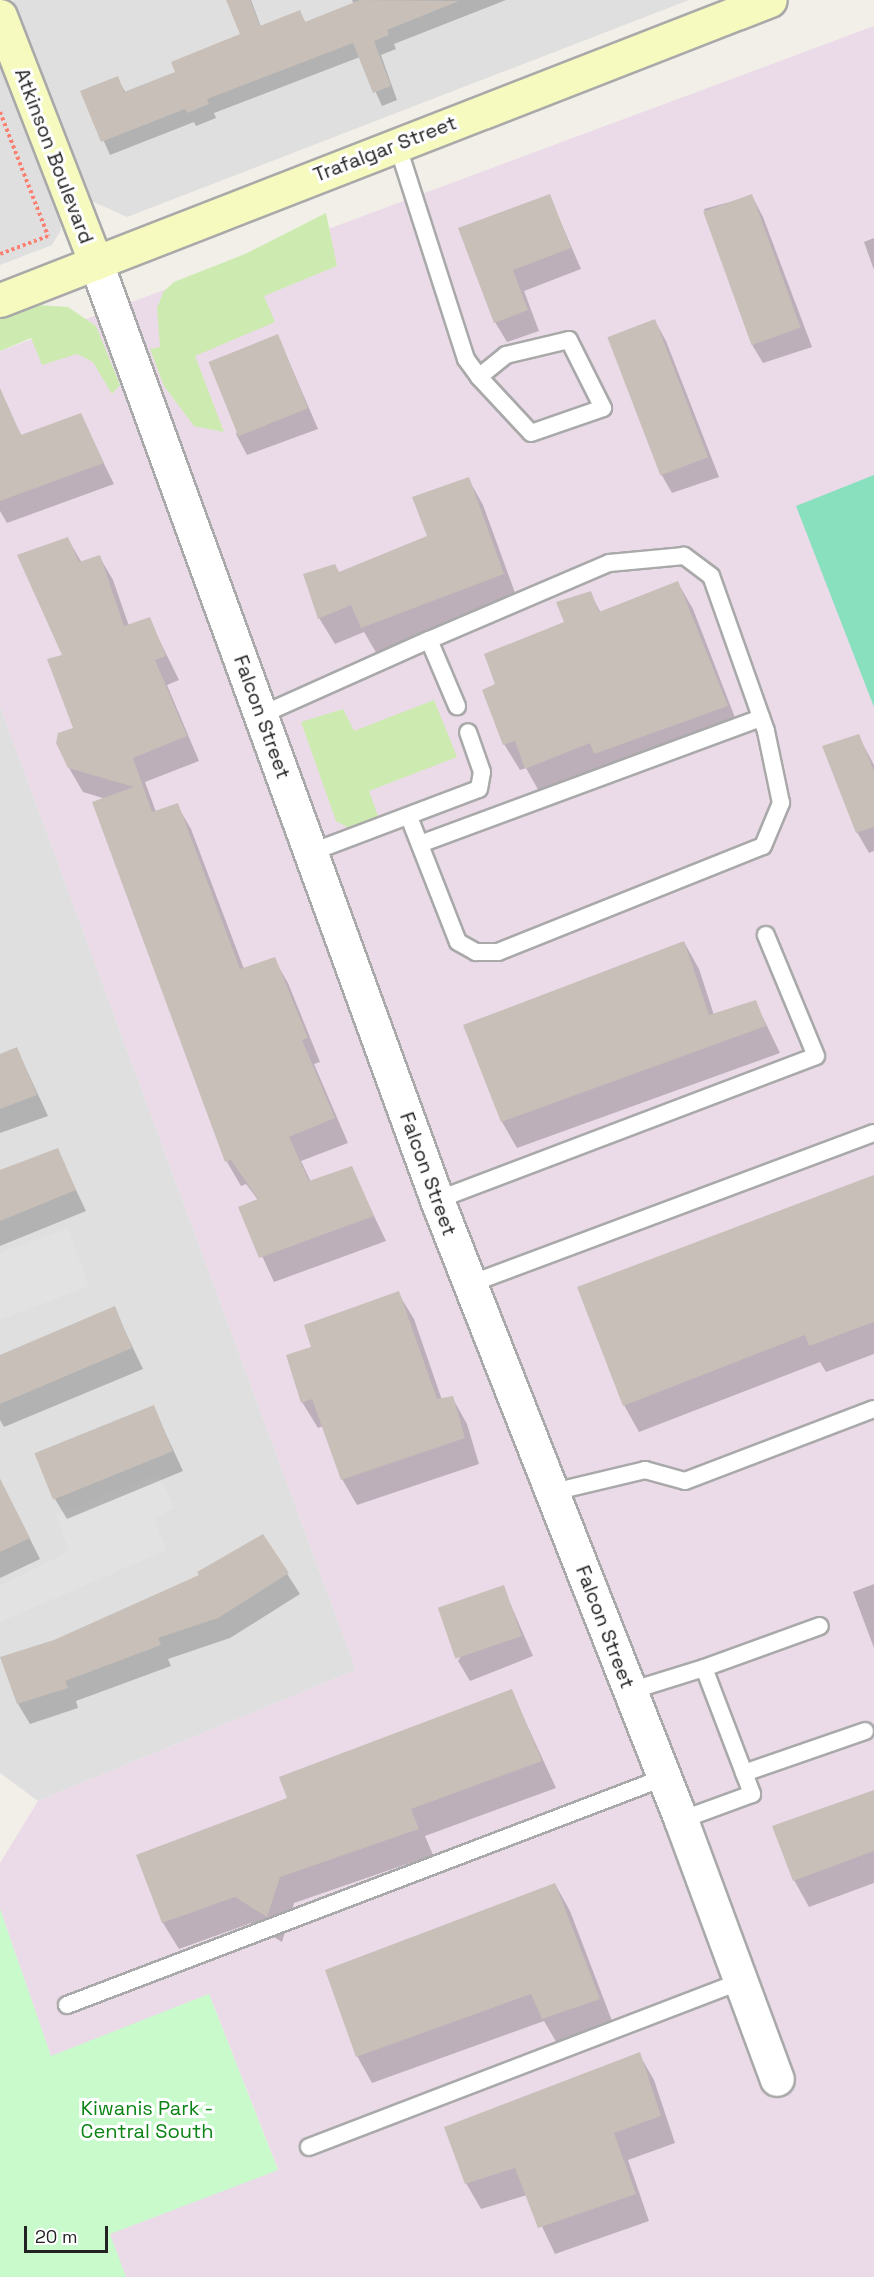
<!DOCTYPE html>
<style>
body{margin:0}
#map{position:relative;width:874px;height:2277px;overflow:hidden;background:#f2efe9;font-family:"Space Grotesk",sans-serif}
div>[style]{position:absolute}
.residential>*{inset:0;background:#e0dfdf}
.industrial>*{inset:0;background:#ebdbe8}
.grass>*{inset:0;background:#cdebb0}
.park>*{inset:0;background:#c8facc}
.pitch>*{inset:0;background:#88e0be}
.parking>*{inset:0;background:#e2e2e2}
.shadow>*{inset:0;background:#0003}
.building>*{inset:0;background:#c7bfb8;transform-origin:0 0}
.path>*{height:4px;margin-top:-2px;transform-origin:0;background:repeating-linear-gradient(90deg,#fa8072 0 3px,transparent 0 6px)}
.roads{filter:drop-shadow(2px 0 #a9a9a9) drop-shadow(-2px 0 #a9a9a9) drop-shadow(0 2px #a9a9a9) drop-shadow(0 -2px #a9a9a9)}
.lane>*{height:16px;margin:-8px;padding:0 8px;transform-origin:8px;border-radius:8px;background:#fff}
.street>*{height:33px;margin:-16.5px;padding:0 16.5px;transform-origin:16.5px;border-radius:16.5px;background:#fff}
.secondary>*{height:33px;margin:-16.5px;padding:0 16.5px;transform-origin:16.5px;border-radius:16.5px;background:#f7fabf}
span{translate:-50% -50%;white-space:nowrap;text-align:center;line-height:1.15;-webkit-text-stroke:6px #fff;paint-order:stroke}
.street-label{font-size:20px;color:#222}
.park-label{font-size:20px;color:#0c8416}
.scale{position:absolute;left:24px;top:2226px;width:84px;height:27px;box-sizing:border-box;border:3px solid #222;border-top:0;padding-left:8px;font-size:18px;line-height:21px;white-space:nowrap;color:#222;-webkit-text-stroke:4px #fff;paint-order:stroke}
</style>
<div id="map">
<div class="residential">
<i style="clip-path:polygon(13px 0,689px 0,127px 217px,87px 199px)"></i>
<i style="clip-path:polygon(0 58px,57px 205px,61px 230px,52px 245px,0 265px)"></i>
<i style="clip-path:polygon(0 706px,356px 1670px,38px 1801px,0 1773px)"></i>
</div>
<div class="industrial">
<i style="clip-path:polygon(874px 26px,874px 2277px,126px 2277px,109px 2234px,278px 2169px,209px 1994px,51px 2057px,0 1909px,0 1863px,38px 1801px,356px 1670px,0 706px,0 351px)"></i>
</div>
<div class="grass">
<i style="clip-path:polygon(326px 213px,337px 266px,264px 296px,275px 322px,195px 356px,224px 432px,194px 426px,164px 386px,150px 349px,160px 347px,157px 308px,164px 291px,174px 282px,245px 254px)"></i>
<i style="clip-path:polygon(38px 305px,68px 307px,96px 326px,120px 385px,112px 394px,93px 362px,77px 354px,42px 365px,31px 338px,0 351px,0 319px)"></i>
<i style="clip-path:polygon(434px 700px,457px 757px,369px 791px,378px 816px,349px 828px,336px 821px,301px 722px,343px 709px,354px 731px)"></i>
</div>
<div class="park">
<i style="clip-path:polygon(0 1909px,51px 2056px,209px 1994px,278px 2170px,110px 2234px,126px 2277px,0 2277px)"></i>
</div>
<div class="pitch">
<i style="clip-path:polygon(874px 475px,874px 707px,796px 506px)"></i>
</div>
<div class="parking">
<i style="clip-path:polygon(68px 1228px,89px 1286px,0 1320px,0 1253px)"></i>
<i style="clip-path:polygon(159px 1474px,174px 1508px,154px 1519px,167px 1550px,0 1622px,0 1586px,69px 1551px,56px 1514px)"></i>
</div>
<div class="shadow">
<i style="clip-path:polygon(228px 0,251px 0,261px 27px,299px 12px,306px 23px,354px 4px,352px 0,506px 0,394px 44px,396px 49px,381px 55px,397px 100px,382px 106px,360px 57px,214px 113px,216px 118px,196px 126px,194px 122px,110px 155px,82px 92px,117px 78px,126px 93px,177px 73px,241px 35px)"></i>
<i style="clip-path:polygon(549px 195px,581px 269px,524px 291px,539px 331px,507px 342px,495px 322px,460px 229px)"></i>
<i style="clip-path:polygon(752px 196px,763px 217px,812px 347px,763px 363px,751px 343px,704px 209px)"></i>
<i style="clip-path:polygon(874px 238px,874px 270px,864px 242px)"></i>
<i style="clip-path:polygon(655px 321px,666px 341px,719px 477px,672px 493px,660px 472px)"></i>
<i style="clip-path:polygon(278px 336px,318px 429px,247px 455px,236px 434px)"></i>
<i style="clip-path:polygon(80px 415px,114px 484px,7px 523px,0 511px,0 426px,14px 422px,22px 436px)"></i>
<i style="clip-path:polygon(468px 478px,483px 505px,518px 601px,377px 654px,364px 632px,335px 644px,319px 618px,339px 574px,429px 537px)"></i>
<i style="clip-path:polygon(68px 539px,82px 563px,99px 556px,113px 580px,129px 626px,149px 619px,179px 680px,167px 685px,199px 761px,145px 782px,156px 812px,177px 805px,191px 829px,244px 969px,274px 959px,288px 983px,320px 1062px,314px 1064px,348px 1143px,301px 1161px,311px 1182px,351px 1168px,386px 1241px,274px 1282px,240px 1208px,258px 1200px,246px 1184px,241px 1186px,227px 1162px,93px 803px,106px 799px,83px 792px,69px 768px,75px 729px,64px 656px)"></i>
<i style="clip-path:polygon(678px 583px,693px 609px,741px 733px,541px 795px,526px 768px,520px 770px,504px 744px,496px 685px,566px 623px,590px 593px,601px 613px)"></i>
<i style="clip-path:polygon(858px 735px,874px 765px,874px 851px,869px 853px,857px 832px)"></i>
<i style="clip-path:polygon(684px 942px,699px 969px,714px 1015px,755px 1001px,780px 1053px,517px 1148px,502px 1122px,465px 1025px)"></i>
<i style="clip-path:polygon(17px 1049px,48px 1116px,0 1133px,0 1055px)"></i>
<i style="clip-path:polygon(57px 1150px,86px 1211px,0 1246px,0 1171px)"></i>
<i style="clip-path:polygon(874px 1177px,874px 1354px,826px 1372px,820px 1362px,639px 1432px,624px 1405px)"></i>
<i style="clip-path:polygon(398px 1293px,414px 1319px,442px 1400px,452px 1397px,467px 1424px,479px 1464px,357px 1505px,342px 1479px,323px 1426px,318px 1428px,302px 1402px,313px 1348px)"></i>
<i style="clip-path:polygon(114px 1308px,143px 1369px,4px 1427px,0 1420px,0 1357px)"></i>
<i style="clip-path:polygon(153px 1406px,183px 1471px,67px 1519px,55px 1499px)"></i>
<i style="clip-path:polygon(0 1479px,40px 1559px,0 1578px)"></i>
<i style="clip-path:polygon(263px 1536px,300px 1594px,230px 1638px,168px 1659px,171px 1666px,76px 1701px,78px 1708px,30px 1724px,18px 1704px,55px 1642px,201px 1575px)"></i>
<i style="clip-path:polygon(874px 1584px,874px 1648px,853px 1592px)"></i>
<i style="clip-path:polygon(503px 1587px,533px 1656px,470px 1681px,458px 1661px)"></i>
<i style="clip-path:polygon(511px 1690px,556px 1788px,425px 1836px,433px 1855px,294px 1903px,282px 1942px,251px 1923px,179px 1949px,163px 1923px,138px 1856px,289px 1799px)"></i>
<i style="clip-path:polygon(874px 1792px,874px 1883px,809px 1907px,794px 1880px)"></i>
<i style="clip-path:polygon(555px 1884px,570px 1911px,614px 2026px,558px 2045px,544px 2021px,372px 2083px,357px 2056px)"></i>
<i style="clip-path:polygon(639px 2054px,654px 2080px,675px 2143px,628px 2160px,649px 2221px,555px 2254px,527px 2195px,481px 2209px,466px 2183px)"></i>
</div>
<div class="building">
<i style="clip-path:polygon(226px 0,250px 0,260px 26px,300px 10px,305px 22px,360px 0,459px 1px,387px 30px,389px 35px,374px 41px,391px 86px,373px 93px,353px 43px,207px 99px,209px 104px,187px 113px,185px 109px,101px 142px,80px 91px,118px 76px,124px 92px,175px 72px,171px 62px,240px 34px)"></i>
<i style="clip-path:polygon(550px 194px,571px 248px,513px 270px,528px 310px,494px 323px,458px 228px)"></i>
<i style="left:752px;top:194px;width:142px;height:52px;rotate:70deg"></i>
<i style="left:655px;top:319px;width:148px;height:51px;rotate:69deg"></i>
<i style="left:278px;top:334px;width:80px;height:75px;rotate:68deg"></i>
<i style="clip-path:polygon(0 388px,21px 435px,81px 413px,104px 463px,0 501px)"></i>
<i style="clip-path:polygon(469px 477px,504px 574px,361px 628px,351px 605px,318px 619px,303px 574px,335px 564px,339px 572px,427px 536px,412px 497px)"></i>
<i style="clip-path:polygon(68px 537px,79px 562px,100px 555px,124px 626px,150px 617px,166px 656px,155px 660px,187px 736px,133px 758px,152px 812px,178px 803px,240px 969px,275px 957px,308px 1038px,302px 1040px,335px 1118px,289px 1137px,309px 1181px,352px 1166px,374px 1216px,259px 1258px,238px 1207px,258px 1199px,231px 1160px,225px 1162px,92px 802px,134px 787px,68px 768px,56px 743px,58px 733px,73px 728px,47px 659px,62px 655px,17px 555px)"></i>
<i style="clip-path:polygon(678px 581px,728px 706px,594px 754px,590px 743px,525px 769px,515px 741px,503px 745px,482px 690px,495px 684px,484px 654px,564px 622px,556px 602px,591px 591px,599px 612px)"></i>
<i style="clip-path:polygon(859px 734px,874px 771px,874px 827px,856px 833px,822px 746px)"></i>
<i style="clip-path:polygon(684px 941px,709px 1015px,756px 1000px,766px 1026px,501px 1122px,463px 1025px)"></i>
<i style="clip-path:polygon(17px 1047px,37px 1095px,0 1109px,0 1054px)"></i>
<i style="clip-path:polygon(58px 1148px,76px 1190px,0 1221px,0 1170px)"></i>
<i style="clip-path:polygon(874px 1175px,874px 1322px,809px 1346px,805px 1335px,623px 1406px,577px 1287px)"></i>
<i style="clip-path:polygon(399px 1291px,437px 1399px,453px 1396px,465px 1438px,341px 1480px,312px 1399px,301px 1403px,286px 1355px,311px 1347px,304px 1325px)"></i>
<i style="clip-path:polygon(115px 1306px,132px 1348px,0 1404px,0 1355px)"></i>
<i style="left:154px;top:1405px;width:50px;height:129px;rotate:68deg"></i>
<i style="clip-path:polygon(0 1479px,30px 1538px,0 1552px)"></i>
<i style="clip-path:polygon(263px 1534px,289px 1573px,218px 1618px,158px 1638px,161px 1645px,65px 1681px,68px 1688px,17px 1704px,0 1657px,54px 1640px,199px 1575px,197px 1572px)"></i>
<i style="left:504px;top:1585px;width:54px;height:70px;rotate:71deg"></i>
<i style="clip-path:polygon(512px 1689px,542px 1761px,411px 1809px,419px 1829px,280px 1877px,267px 1917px,235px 1897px,162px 1923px,136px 1855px,287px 1798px,279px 1777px)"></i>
<i style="clip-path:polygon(874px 1790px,874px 1851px,793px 1881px,772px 1826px)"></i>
<i style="clip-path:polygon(555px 1883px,600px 1999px,542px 2019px,531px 1994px,356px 2057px,325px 1970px)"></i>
<i style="clip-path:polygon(640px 2052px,661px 2116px,614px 2133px,636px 2194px,538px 2228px,515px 2168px,465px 2184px,444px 2127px)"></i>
</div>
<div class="path">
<i style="left:0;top:112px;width:133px;rotate:68.8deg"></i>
<i style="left:48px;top:236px;width:51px;rotate:159.4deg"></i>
</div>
<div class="roads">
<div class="lane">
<i style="left:397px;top:144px;width:226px;rotate:72.2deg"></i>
<i style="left:466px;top:359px;width:22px;rotate:54deg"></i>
<i style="left:479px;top:377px;width:76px;rotate:47.1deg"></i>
<i style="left:531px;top:433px;width:76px;rotate:-19.1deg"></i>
<i style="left:603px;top:408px;width:76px;rotate:-116.6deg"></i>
<i style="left:569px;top:340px;width:65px;rotate:166.6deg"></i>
<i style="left:506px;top:355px;width:35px;rotate:141deg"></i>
<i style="left:261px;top:715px;width:184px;rotate:-24.1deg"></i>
<i style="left:429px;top:640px;width:72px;rotate:67deg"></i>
<i style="left:409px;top:817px;width:134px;rotate:68.6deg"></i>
<i style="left:458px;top:942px;width:21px;rotate:29deg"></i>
<i style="left:476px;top:952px;width:22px"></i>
<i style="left:498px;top:952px;width:285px;rotate:-21.8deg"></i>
<i style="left:763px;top:846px;width:47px;rotate:-67.3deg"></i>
<i style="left:781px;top:803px;width:74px;rotate:-101.8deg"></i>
<i style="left:766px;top:731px;width:164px;rotate:-109.5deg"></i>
<i style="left:711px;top:576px;width:34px;rotate:-143deg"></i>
<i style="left:684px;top:556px;width:75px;rotate:174.7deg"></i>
<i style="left:609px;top:563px;width:196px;rotate:156.8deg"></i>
<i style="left:420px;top:844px;width:364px;rotate:-20.3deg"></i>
<i style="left:312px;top:852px;width:178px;rotate:-20.7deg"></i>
<i style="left:479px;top:789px;width:17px;rotate:-80deg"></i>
<i style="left:482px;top:772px;width:42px;rotate:-109.3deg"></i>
<i style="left:437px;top:1200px;width:405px;rotate:-20.8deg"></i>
<i style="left:816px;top:1056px;width:131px;rotate:-112.5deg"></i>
<i style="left:470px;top:1284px;width:431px;rotate:-20.5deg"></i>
<i style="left:553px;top:1492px;width:95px;rotate:-13.4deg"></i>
<i style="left:645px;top:1470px;width:41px;rotate:15.4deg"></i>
<i style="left:685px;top:1481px;width:202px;rotate:-20.9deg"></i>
<i style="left:704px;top:1668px;width:123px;rotate:-19.9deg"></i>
<i style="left:630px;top:1691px;width:77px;rotate:-17.3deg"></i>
<i style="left:704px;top:1668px;width:135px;rotate:69.1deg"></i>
<i style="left:752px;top:1794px;width:76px;rotate:159.9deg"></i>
<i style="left:744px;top:1773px;width:128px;rotate:-19.1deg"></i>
<i style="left:67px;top:2005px;width:638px;rotate:-20.85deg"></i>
<i style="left:309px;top:2147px;width:464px;rotate:-21deg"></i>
</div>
<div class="street">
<i style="left:96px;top:263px;width:997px;rotate:70deg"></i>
<i style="left:437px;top:1200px;width:666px;rotate:68.52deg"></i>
<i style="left:681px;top:1820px;width:276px;rotate:69.7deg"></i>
</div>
<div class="secondary">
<i style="left:0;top:16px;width:265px;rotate:68.8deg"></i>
<i style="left:0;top:300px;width:826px;rotate:-21.29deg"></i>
</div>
</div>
<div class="street-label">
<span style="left:385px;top:149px;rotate:-21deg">Trafalgar Street</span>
<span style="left:54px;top:156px;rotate:69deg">Atkinson Boulevard</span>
<span style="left:262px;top:717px;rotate:70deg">Falcon Street</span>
<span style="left:428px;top:1174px;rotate:70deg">Falcon Street</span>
<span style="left:605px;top:1627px;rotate:69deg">Falcon Street</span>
</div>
<div class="park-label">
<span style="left:147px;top:2120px">Kiwanis Park -<br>Central South</span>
</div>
<div class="scale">20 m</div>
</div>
